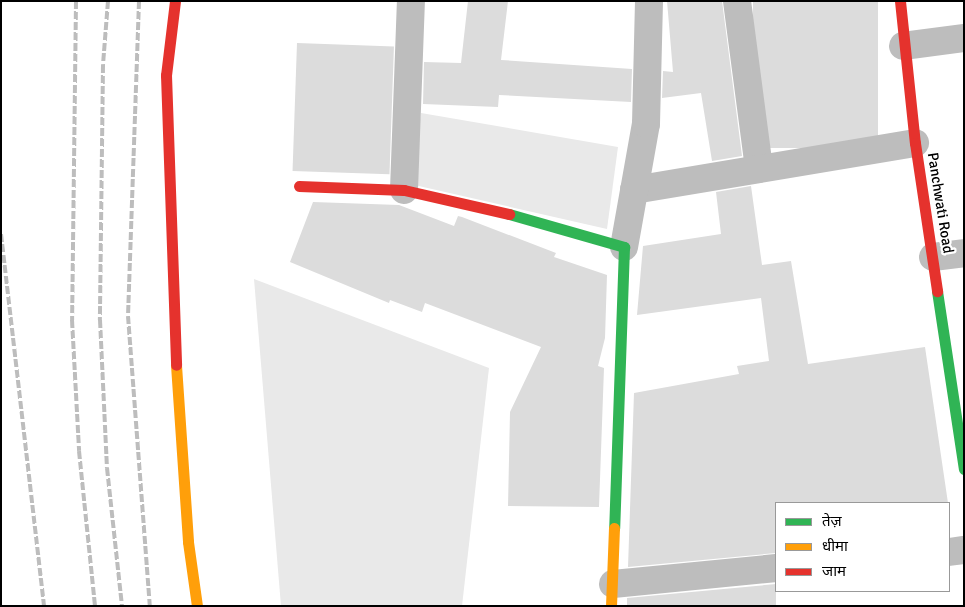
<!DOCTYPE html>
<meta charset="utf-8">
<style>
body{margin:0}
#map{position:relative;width:965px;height:607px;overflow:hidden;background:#fff;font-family:Signika,"Noto Sans Devanagari",sans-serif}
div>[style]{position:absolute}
.green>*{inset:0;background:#e9e9e9}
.building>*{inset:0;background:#dcdcdc;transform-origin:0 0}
.street>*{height:28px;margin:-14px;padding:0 14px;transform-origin:14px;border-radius:14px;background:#bdbdbd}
.fast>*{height:11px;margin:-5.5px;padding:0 5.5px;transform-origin:5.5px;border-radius:5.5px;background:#30b455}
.slow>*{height:11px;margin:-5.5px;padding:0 5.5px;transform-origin:5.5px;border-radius:5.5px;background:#ff9f0a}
.jam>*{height:11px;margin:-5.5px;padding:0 5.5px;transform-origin:5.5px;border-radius:5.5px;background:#e5322d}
.rail>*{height:4px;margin-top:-2px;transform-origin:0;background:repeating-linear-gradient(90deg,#bdbdbd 0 8px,transparent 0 10.5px)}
span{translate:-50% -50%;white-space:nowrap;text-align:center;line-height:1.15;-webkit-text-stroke:4.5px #fff;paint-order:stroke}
.street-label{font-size:15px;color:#000}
.frame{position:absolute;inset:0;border:2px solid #000;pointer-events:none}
.legend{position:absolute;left:775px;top:502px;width:175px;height:90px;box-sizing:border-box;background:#fff;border:1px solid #999;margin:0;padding:6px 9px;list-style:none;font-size:15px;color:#000}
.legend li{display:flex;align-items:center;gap:10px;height:25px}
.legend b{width:25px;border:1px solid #999}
</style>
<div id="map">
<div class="green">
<i style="clip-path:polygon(421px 113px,618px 147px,607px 229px,410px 184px)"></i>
<i style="clip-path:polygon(254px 279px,489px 368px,462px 606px,281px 606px)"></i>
</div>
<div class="building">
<i style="clip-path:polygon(468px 1px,508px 1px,501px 60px,632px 69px,631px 102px,499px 95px,498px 107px,423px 104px,424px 62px,461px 63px)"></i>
<i style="clip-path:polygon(667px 1px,722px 1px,742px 156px,712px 161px,701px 93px,662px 98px,663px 71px,673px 72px)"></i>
<i style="left:753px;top:1px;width:125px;height:147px"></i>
<i style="left:297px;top:43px;width:97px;height:128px;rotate:2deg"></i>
<i style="clip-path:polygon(751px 186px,762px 265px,791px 261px,808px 364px,925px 347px,948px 503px,776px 503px,776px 553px,628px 567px,634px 393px,739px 374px,737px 366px,769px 361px,761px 298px,637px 315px,643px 246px,721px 234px,716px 192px)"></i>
<i style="clip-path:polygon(313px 202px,399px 205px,454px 226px,458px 216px,462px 217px,556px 253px,554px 257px,607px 275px,605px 338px,598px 366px,604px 368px,599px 507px,508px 506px,510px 412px,541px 347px,425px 303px,422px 312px,390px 300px,389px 303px,290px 262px)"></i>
<i style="clip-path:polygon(776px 584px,776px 606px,627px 606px,627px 598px)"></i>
</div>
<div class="street">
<i style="left:737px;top:1px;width:169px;rotate:82.5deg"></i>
<i style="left:903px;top:46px;width:62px;rotate:-7.5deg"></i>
<i style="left:404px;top:190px;width:189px;rotate:-87.9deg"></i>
<i style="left:634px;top:190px;width:285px;rotate:-9.5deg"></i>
<i style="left:624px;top:247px;width:125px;rotate:-79.9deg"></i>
<i style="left:646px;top:124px;width:123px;rotate:-88.6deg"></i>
<i style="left:933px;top:257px;width:31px;rotate:-7deg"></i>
<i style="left:949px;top:552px;width:15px;rotate:-8deg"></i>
<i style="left:613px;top:584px;width:164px;rotate:-5.6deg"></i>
</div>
<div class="fast">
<i style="left:509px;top:214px;width:120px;rotate:16deg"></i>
<i style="left:624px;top:247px;width:281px;rotate:92deg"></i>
<i style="left:937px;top:291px;width:180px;rotate:81.4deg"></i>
</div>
<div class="slow">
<i style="left:176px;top:365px;width:177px;rotate:86.1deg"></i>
<i style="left:188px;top:542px;width:65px;rotate:82deg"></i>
<i style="left:611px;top:606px;width:78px;rotate:-87.8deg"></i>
</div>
<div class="jam">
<i style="left:175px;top:1px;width:75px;rotate:96.9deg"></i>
<i style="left:166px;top:75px;width:290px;rotate:88deg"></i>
<i style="left:900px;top:1px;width:143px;rotate:84deg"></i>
<i style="left:915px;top:143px;width:150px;rotate:81.5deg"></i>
<i style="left:299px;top:186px;width:105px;rotate:2.2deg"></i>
<i style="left:404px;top:190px;width:108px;rotate:12.9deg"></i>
</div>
<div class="rail">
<i style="left:76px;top:1px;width:319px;rotate:90.7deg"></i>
<i style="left:72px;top:320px;width:131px;rotate:86.9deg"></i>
<i style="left:79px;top:451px;width:156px;rotate:84.1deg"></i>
<i style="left:108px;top:1px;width:64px;rotate:94.5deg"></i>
<i style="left:103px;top:65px;width:255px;rotate:90.7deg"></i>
<i style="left:100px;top:320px;width:148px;rotate:87.3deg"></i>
<i style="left:107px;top:468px;width:139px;rotate:83.8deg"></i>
<i style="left:139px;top:1px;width:315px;rotate:92deg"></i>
<i style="left:128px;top:316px;width:291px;rotate:85.7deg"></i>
<i style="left:1px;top:234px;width:374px;rotate:83.4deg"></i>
</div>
<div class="street-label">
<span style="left:940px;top:203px;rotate:81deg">Panchwati Road</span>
</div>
<div class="frame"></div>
<ul class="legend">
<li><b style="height:6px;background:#30b455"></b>तेज़</li>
<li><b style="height:6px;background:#ff9f0a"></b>धीमा</li>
<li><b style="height:6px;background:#e5322d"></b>जाम</li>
</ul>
</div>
